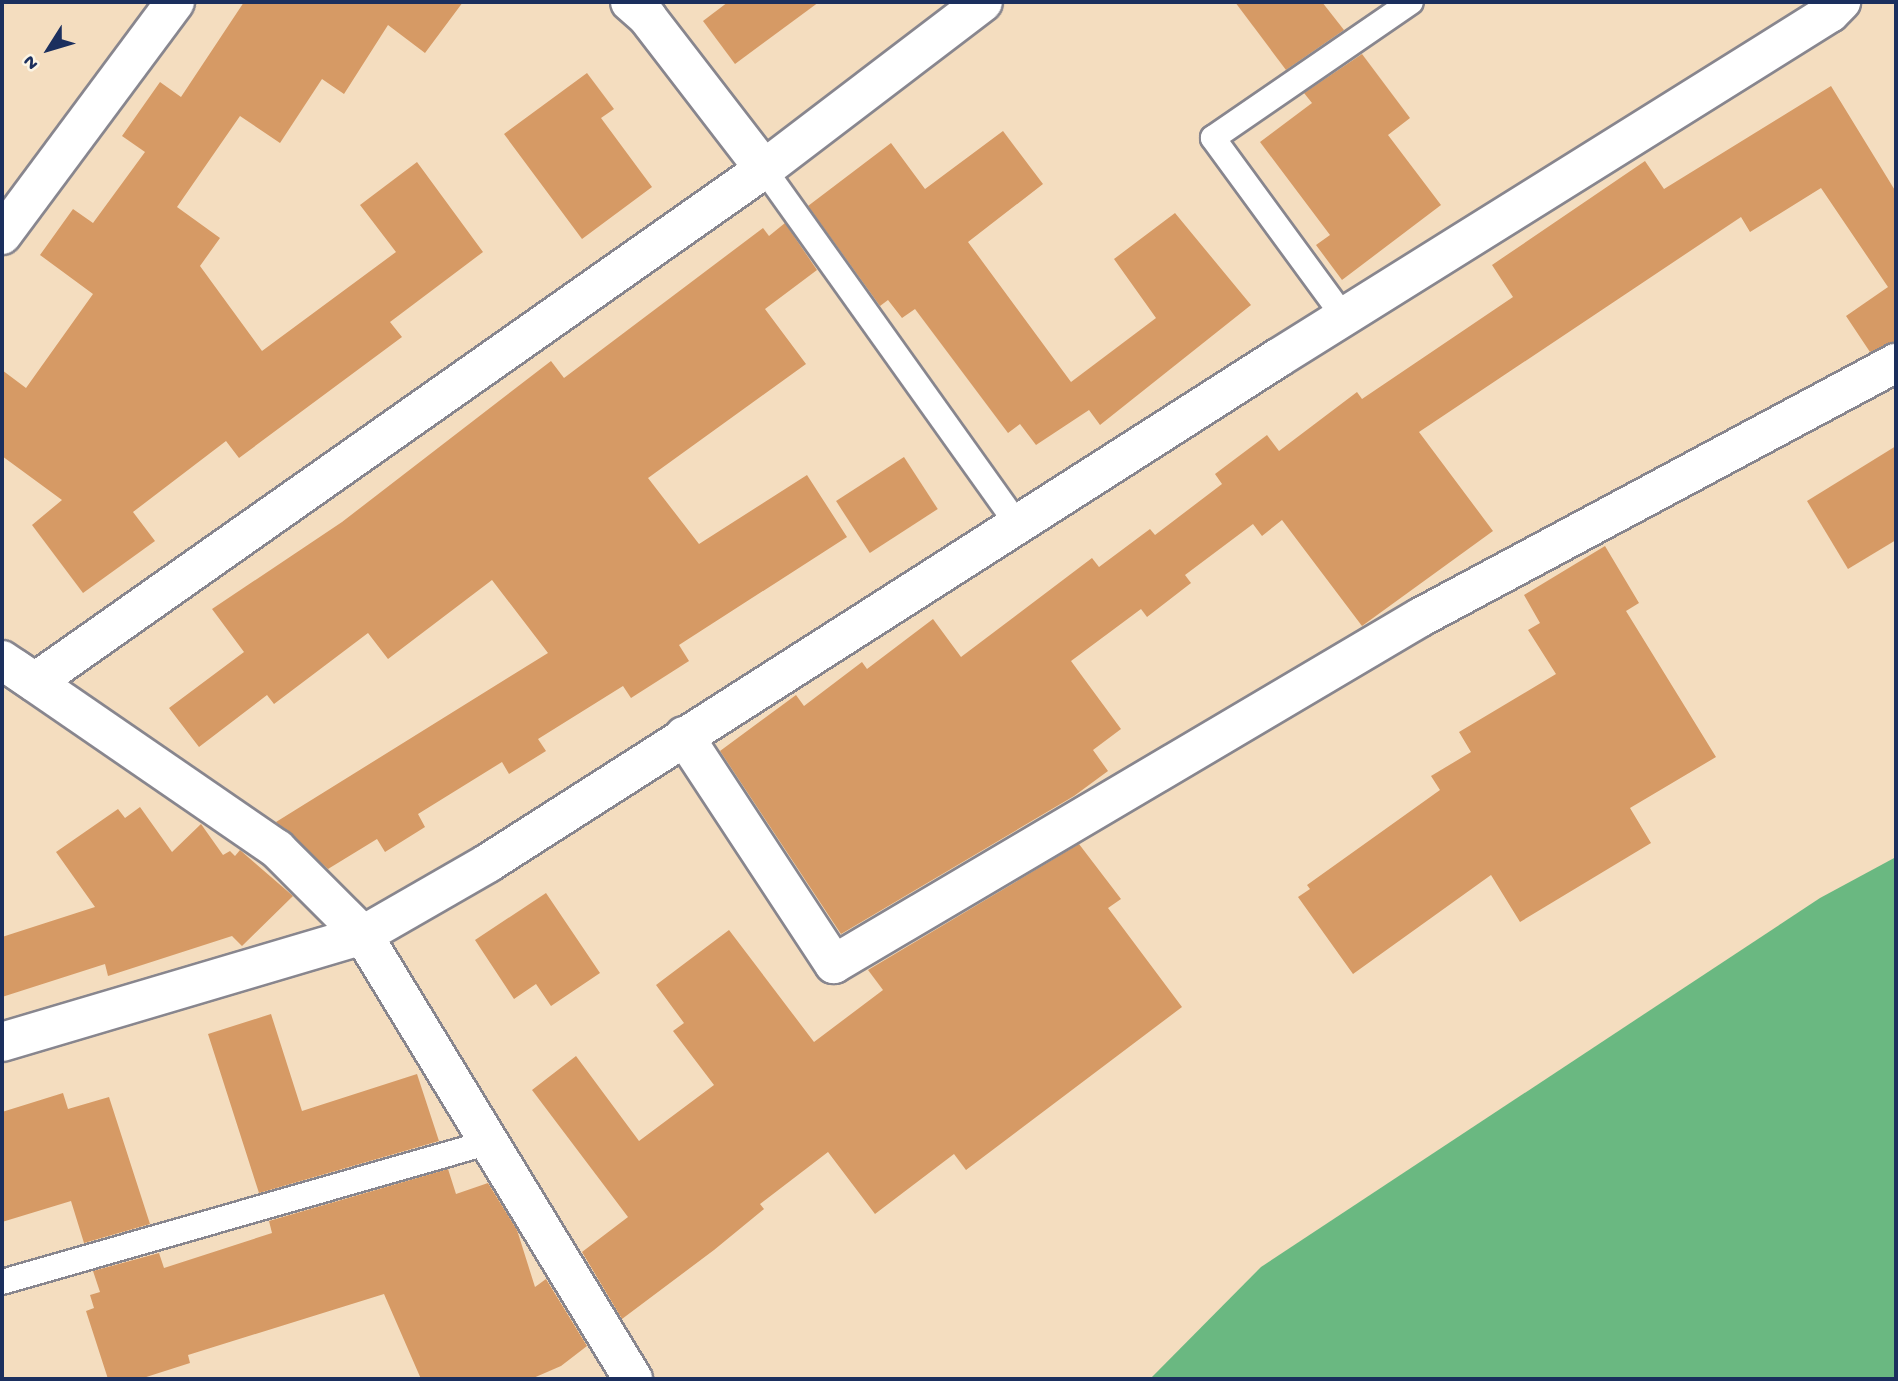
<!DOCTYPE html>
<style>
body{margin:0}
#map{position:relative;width:1898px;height:1381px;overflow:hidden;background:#f4ddbf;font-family:"Gochi Hand",sans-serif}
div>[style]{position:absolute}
.forest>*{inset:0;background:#6ab881}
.building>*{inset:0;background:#d69a65;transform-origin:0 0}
.roads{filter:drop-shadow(2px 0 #88868e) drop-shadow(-2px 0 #88868e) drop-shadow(0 2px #88868e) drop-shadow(0 -2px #88868e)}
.lane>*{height:24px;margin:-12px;padding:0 12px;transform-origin:12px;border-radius:12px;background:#fff}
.street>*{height:38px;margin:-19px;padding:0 19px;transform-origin:19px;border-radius:19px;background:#fff}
span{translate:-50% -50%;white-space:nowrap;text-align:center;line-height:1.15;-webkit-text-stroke:6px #fcf5e5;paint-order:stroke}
.frame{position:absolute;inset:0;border:4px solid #1b2f5e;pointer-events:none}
.north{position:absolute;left:14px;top:14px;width:70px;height:70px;-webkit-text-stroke:5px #fcf5e5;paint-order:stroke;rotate:233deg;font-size:19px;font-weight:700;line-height:28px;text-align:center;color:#1b2f5e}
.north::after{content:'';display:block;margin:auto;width:24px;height:32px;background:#1b2f5e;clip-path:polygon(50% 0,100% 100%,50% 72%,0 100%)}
</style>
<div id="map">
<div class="forest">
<i style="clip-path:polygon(1896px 857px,1896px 1379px,1150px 1379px,1261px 1267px,1820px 898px)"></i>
</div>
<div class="building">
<i style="clip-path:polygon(244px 2px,463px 2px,425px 53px,388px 25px,344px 94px,322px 79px,280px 143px,240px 116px,177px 207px,220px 238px,200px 266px,262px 351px,396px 252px,360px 205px,417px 162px,483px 252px,390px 322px,402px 337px,239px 458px,226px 441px,133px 512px,155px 541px,83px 593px,32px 525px,62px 500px,2px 456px,2px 370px,26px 388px,93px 294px,40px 255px,73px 209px,93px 223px,145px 152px,122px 136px,160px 82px,181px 97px)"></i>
<i style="clip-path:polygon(728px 2px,819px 2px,735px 64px,703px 21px)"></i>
<i style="clip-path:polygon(1235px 2px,1322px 2px,1344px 30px,1286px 70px)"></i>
<i style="clip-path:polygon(1362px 54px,1410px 118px,1388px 135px,1441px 205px,1342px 280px,1316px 245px,1330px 235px,1260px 142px,1312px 103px,1304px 93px)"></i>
<i style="clip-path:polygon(587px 73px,614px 109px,601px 118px,652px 187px,582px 239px,504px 134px)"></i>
<i style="clip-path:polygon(1831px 86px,1896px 192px,1896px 341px,1870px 352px,1846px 316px,1888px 287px,1821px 188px,1750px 232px,1741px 217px,1419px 432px,1493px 531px,1362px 626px,1282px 520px,1262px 536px,1253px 524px,1185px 575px,1191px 583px,1147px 617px,1141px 609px,1071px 661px,1121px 729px,1093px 750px,1108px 771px,1074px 796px,841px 934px,720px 751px,796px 695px,804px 706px,862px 662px,867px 669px,933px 619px,961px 657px,1092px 558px,1099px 567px,1150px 529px,1155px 535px,1222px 484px,1215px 474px,1267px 435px,1279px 451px,1357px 392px,1362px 399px,1513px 297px,1492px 265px,1645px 161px,1664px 189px)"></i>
<i style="clip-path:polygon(1003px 131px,1043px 184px,968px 242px,1071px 382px,1156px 318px,1114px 259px,1175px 213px,1251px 305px,1100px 425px,1089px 410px,1036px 445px,1020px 424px,1008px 433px,915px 309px,902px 318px,888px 300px,880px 306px,808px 206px,891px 143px,925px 189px)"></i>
<i style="clip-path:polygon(785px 223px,817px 270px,765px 309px,806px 364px,648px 478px,699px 544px,807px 475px,847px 537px,679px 645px,689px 661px,631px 698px,623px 686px,538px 739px,546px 751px,509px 774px,502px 762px,418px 814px,425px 827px,385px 852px,377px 839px,328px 869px,276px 822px,548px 653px,492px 580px,388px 659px,368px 633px,274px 704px,267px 695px,199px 747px,169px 708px,244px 652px,212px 609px,342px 522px,551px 361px,564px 378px,763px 228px,769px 236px)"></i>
<i style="clip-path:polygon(1896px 446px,1896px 540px,1848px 569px,1807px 501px)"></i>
<i style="left:904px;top:457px;width:62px;height:81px;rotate:57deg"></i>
<i style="clip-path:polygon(1605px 546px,1639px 603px,1626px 611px,1716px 757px,1630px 808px,1651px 843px,1520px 922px,1491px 875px,1353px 974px,1298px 897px,1310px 889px,1307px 885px,1440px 790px,1431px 776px,1471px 752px,1459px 732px,1556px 674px,1528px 630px,1540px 623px,1524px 595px)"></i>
<i style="clip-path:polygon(140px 807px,172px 852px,201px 824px,223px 855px,230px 851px,235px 856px,240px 850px,293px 896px,242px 946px,232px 936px,108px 976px,105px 964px,2px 997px,2px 937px,95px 907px,56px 852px,118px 809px,125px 818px)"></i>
<i style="clip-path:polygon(1079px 844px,1121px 899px,1108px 908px,1182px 1007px,966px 1170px,954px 1154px,875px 1214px,828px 1152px,760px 1204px,764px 1209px,714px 1250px,622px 1319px,582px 1252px,628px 1217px,532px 1090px,576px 1056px,639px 1141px,714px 1085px,673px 1031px,684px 1023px,656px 985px,729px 930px,814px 1042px,883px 990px,868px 970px)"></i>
<i style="clip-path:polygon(546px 893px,600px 973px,551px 1006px,536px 984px,514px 999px,475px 940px)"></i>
<i style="clip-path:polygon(271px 1014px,302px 1111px,417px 1074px,439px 1141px,259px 1193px,208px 1034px)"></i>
<i style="clip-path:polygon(63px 1093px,68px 1109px,109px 1097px,150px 1224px,84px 1243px,71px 1201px,2px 1222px,2px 1112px)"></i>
<i style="clip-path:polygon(448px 1169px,456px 1194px,488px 1183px,517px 1230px,535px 1287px,546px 1279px,587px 1346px,561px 1366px,531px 1379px,421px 1379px,384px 1294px,188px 1355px,190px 1363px,140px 1379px,108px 1379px,86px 1311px,94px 1308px,90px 1295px,100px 1292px,93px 1271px,159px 1253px,164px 1268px,272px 1233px,269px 1221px)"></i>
</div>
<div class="roads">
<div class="lane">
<i style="left:764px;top:169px;width:440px;rotate:54.5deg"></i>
<i style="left:1344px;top:317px;width:222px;rotate:-126.2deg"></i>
<i style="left:1213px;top:138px;width:240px;rotate:-34.5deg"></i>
<i style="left:2px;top:1282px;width:508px;rotate:-16.01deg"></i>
</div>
<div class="street">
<i style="left:630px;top:2px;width:23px;rotate:41deg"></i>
<i style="left:647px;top:17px;width:192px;rotate:52.4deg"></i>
<i style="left:2px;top:235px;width:290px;rotate:-53.4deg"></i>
<i style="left:2px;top:660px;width:40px;rotate:34deg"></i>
<i style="left:35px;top:682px;width:891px;rotate:-35.13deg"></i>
<i style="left:764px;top:169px;width:275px;rotate:-37.3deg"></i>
<i style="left:15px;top:669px;width:318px;rotate:34.5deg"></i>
<i style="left:277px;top:849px;width:122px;rotate:45deg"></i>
<i style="left:363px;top:935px;width:520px;rotate:58.7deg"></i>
<i style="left:684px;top:736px;width:273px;rotate:56.7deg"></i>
<i style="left:834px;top:964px;width:682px;rotate:-30.59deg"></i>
<i style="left:1421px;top:617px;width:539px;rotate:-28.14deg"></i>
<i style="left:2px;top:1042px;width:377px;rotate:-16.5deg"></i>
<i style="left:363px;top:935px;width:144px;rotate:-29.9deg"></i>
<i style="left:488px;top:863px;width:938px;rotate:-32.59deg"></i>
<i style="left:1278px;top:358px;width:651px;rotate:-32.01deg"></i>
<i style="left:1830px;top:13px;width:16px;rotate:-45deg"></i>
</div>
</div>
<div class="frame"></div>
<div class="north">N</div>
</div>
